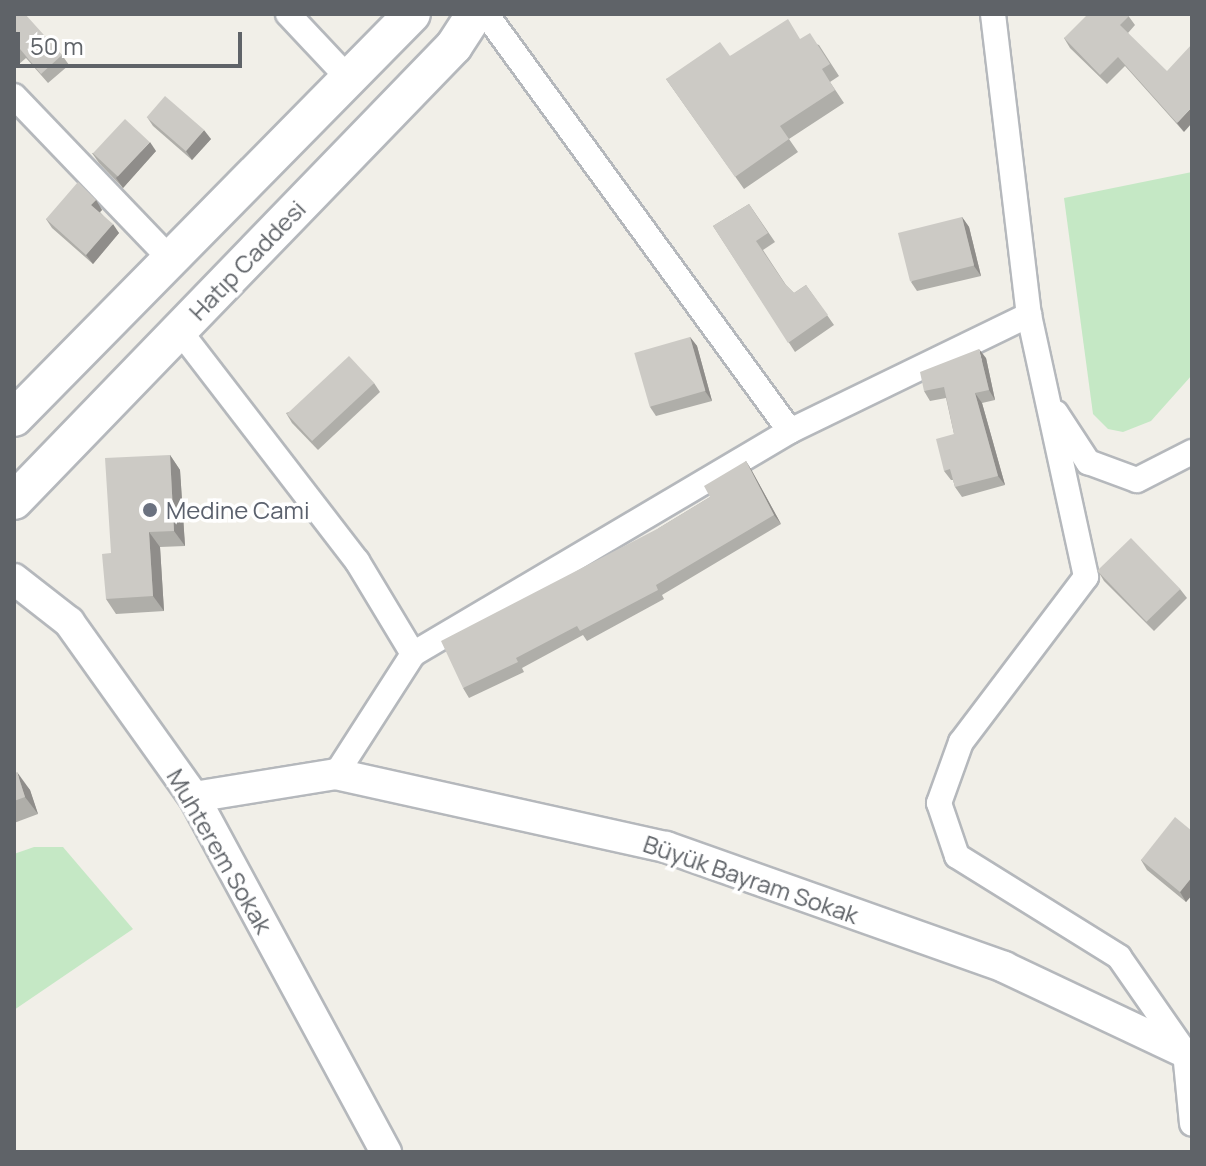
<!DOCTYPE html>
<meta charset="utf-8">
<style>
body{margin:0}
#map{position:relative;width:1206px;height:1166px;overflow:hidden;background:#f1efe8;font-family:Manrope,sans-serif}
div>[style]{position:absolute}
.green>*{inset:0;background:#c5e8c5}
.roads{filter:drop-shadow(2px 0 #b5b8bc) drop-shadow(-2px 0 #b5b8bc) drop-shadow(0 2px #b5b8bc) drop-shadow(0 -2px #b5b8bc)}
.minor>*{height:24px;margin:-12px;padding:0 12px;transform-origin:12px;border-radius:12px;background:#fff}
.tertiary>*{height:30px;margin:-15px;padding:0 15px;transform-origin:15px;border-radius:15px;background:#fff}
.secondary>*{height:36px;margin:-18px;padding:0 18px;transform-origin:18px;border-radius:18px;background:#fff}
.wall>*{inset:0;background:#afaea9}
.shaded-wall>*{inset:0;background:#8f8d8a}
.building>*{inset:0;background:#cccac5;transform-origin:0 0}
.dots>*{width:22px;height:22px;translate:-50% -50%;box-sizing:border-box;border:4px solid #fff;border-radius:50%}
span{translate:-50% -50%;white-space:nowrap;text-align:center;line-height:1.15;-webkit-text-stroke:7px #fff;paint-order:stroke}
.street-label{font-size:24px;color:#5f6368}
.worship-label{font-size:24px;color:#5b616d}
.left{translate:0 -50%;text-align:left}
.frame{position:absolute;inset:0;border:16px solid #5f6368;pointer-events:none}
.scale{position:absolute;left:16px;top:32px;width:226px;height:36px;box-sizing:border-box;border:4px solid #5f6368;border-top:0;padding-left:10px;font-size:24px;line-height:28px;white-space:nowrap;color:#5f6368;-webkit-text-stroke:6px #fff;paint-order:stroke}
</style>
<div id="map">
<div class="green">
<i style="clip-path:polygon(1192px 172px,1192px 375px,1151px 421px,1123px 432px,1108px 429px,1093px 414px,1064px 198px)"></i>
<i style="clip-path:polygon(34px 847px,63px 847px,133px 929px,14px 1010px,14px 854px)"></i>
</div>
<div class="roads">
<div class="minor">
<i style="left:288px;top:14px;width:91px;rotate:46.8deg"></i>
<i style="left:486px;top:14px;width:516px;rotate:53.91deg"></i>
<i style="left:993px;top:14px;width:303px;rotate:83.2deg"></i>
<i style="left:1029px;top:315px;width:268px;rotate:77.7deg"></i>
<i style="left:1086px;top:577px;width:207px;rotate:127.1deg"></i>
<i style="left:961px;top:742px;width:65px;rotate:109.8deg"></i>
<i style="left:939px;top:803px;width:56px;rotate:71.2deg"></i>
<i style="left:957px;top:856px;width:191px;rotate:31.9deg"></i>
<i style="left:1119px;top:957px;width:116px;rotate:55.2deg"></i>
<i style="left:1185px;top:1052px;width:72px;rotate:84.4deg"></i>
<i style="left:14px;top:96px;width:227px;rotate:46.2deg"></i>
<i style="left:179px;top:330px;width:292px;rotate:52.4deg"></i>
<i style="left:357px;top:561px;width:109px;rotate:58.9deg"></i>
<i style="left:1056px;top:413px;width:59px;rotate:56.9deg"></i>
<i style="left:1088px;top:462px;width:52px;rotate:20.2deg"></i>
<i style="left:1137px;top:480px;width:62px;rotate:-27deg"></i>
<i style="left:336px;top:774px;width:143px;rotate:-57.3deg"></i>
<i style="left:413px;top:654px;width:438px;rotate:-30.6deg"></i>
<i style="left:790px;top:431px;width:266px;rotate:-25.9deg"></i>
</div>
<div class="tertiary">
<i style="left:14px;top:579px;width:70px;rotate:38deg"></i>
<i style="left:69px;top:622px;width:215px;rotate:54.5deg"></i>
<i style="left:194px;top:797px;width:404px;rotate:61.6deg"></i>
<i style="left:194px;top:797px;width:144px;rotate:-9.2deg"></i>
<i style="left:336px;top:774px;width:338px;rotate:12.5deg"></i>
<i style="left:666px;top:847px;width:359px;rotate:19.5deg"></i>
<i style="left:1004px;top:967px;width:208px;rotate:25.3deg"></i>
</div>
<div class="secondary">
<i style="left:14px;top:418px;width:567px;rotate:-45.43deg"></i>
<i style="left:14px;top:501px;width:633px;rotate:-45.96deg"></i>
<i style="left:454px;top:46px;width:38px;rotate:-57deg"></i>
</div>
</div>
<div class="wall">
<i style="clip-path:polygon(14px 14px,62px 55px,69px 65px,48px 83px,26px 58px,18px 65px,14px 61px)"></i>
<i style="clip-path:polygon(1127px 14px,1135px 25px,1128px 33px,1184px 132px,1125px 66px,1107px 84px,1070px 48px,1064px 38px)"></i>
<i style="clip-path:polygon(801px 39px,819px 45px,839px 76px,830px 82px,844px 103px,789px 139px,798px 152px,744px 189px,666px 79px,730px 56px)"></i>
<i style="clip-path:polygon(147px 117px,211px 139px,192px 160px,153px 126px)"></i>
<i style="clip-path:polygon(156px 151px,123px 188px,99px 163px,92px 153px)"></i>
<i style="clip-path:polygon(96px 200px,102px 210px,100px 212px,119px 233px,93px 264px,52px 228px,46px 219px)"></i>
<i style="clip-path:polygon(749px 204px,775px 242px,763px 250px,786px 285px,794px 293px,806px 285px,834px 325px,795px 352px,713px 226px)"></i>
<i style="clip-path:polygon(962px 217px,969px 227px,981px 276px,917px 291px,911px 282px)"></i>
<i style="clip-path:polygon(690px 337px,697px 346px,712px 401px,656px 416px,650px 407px)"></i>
<i style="clip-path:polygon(986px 358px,995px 400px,982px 403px,1005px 485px,962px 497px,955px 487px,953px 480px,951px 480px,944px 471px,954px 434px,946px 398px,930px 401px,924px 391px)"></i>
<i style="clip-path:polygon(374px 383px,380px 392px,318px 450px,292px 423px,286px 413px)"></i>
<i style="clip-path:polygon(170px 455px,180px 470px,185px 546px,160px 547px,164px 611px,116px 614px,106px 599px,111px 553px)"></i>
<i style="clip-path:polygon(746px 461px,752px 471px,781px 524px,662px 595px,664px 599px,587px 641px,583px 635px,522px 668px,524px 672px,469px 698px,463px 688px,659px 528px,710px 497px)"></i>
<i style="clip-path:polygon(1098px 571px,1180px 589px,1187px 598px,1154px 631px,1104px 581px)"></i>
<i style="clip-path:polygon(14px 772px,30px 790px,38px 814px,14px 823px)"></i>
<i style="clip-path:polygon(1192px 831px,1192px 895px,1186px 902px,1147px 870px,1141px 860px)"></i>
</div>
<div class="shaded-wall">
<i style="clip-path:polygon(1192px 107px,1192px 123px,1184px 132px,1177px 123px)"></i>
<i style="clip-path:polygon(204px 130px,211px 139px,192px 160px,186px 151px)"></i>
<i style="clip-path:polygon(150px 142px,156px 151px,123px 188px,116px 178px)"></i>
<i style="clip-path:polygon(96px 200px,102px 210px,98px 214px,91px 205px)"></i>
<i style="clip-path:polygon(962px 217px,969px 227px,981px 276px,974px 266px)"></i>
<i style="clip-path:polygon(113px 224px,119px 233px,93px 264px,86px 255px)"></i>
<i style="clip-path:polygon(690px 337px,697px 346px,712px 401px,705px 391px)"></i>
<i style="clip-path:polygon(979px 349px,986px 358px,995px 400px,989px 390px)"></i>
<i style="clip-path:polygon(975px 393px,982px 403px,1005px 485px,998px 476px)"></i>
<i style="clip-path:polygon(170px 455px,180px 470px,185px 546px,174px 531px)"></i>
<i style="clip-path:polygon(746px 461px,752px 471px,781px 524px,774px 515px)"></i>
<i style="clip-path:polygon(149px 532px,160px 547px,164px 611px,153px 596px)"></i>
<i style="clip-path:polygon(17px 772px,30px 790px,38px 814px,25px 797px)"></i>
<i style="clip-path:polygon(1192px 877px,1192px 895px,1186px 902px,1180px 892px)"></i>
</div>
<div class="building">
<i style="clip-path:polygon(14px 14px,25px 14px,62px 55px,41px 74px,20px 49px,14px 53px)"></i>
<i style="clip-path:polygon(1088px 14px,1127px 14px,1129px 16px,1120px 25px,1167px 71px,1192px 44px,1192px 107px,1177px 123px,1118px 57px,1100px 75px,1064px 38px)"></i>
<i style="clip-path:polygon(788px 19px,800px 39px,810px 33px,830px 64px,822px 69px,835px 90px,780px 126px,789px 139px,735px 177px,666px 79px,720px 42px,730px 56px)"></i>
<i style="left:165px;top:96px;width:52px;height:28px;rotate:41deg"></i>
<i style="left:125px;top:119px;width:34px;height:47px;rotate:43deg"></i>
<i style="clip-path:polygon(78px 182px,96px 200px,91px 205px,113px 224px,86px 255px,46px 219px)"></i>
<i style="clip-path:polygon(749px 204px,768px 233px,756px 241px,785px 284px,794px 293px,806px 285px,828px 315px,788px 343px,713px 226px)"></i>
<i style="left:962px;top:217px;width:50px;height:66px;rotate:76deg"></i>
<i style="left:690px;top:337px;width:56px;height:58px;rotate:74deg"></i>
<i style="clip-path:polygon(979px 349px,989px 390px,975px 393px,998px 476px,955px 487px,950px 469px,944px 471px,936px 439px,954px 434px,944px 387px,924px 391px,920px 372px)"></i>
<i style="left:349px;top:356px;width:37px;height:85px;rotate:47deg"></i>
<i style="clip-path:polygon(170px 455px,174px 531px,149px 532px,153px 596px,106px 599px,102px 554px,111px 553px,105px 458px)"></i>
<i style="clip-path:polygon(746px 461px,774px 515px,656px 585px,658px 590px,580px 631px,577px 626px,516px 658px,518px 662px,463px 688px,441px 641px,659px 528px,710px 497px,704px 486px)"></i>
<i style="left:1131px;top:538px;width:71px;height:47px;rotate:46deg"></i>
<i style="clip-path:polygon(17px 772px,25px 797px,14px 801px,14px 774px)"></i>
<i style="clip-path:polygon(1175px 817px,1192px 831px,1192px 877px,1180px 892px,1141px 860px)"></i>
</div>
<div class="dots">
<i style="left:150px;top:510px;background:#6b7280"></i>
</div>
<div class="street-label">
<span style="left:247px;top:260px;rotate:-46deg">Hatıp Caddesi</span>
<span style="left:220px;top:851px;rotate:60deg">Muhterem Sokak</span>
<span style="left:751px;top:879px;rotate:19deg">Büyük Bayram Sokak</span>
</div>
<div class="worship-label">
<span class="left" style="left:166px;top:510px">Medine Cami</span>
</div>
<div class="frame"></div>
<div class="scale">50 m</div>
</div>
